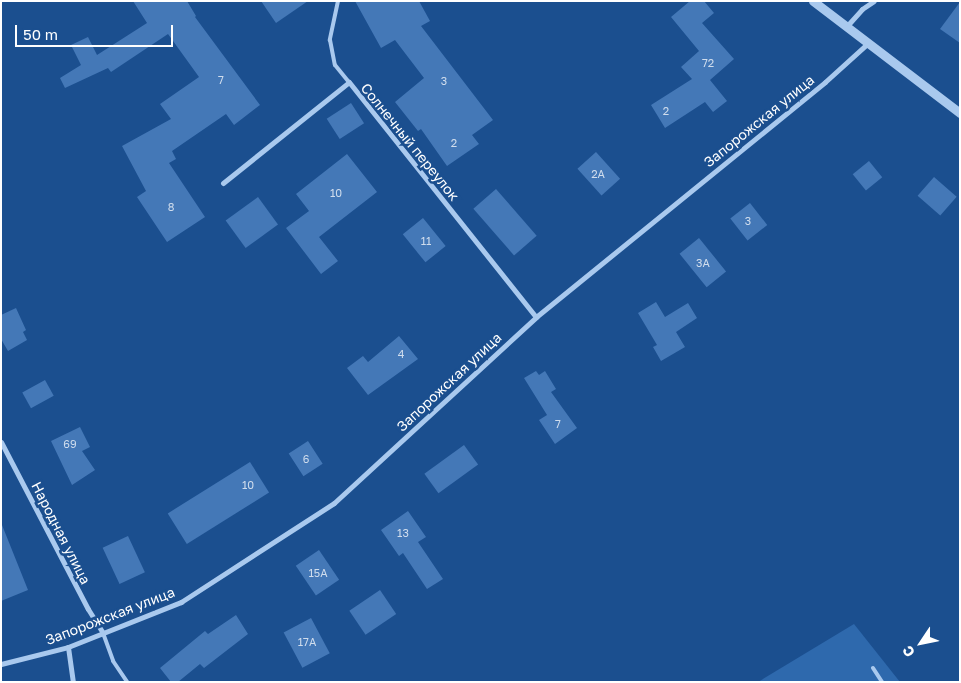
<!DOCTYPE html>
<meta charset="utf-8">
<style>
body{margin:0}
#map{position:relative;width:961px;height:683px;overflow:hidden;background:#1b4f8f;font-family:"Golos Text",sans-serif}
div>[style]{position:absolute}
.green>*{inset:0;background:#2e69ad}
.building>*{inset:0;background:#4478b7;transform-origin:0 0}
.service>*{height:4px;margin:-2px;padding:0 2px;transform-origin:2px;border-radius:2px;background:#a9c9ee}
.minor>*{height:5px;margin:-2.5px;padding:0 2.5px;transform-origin:2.5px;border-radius:2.5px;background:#a9c9ee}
.tertiary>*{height:9px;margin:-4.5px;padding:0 4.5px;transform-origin:4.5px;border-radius:4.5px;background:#a9c9ee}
span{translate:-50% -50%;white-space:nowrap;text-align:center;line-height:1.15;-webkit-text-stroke:5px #1b4f8f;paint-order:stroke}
.number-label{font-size:11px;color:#d0dded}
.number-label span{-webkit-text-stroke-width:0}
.street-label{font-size:14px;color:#fff}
.frame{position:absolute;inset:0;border:2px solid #fff;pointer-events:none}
.north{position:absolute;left:896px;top:618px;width:50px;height:50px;-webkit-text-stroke:4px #1b4f8f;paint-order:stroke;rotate:236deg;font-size:14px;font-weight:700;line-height:20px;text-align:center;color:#fff}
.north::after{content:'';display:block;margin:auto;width:18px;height:22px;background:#fff;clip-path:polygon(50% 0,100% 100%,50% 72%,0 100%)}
.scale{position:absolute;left:15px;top:25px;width:158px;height:22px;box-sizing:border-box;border:2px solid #fff;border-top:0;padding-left:6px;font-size:15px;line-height:18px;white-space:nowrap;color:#fff;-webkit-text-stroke:4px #1b4f8f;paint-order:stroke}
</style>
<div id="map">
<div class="green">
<i style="clip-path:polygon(854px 624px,900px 682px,758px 682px)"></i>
</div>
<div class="building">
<i style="clip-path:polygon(133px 1px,187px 1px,196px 16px,195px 17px,260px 105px,234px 125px,226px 114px,172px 151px,176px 159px,169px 163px,205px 217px,167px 242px,137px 197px,146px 191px,122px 146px,171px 119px,160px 104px,199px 77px,168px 34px,111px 72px,108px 68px,65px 88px,60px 78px,81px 65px,71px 45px,88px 37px,97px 55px,147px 23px)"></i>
<i style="clip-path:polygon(261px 1px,308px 1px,276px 23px)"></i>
<i style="clip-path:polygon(355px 1px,419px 1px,430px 21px,421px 26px,493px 120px,472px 135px,479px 144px,447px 166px,421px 129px,418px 131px,395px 102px,424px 78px,395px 40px,381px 48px)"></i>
<i style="clip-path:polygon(690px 1px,704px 1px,714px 13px,702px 23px,734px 59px,710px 80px,727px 101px,713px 112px,705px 102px,665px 128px,651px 105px,692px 79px,681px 67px,699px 51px,671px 17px)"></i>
<i style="clip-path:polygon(960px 2px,960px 43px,940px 29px)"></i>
<i style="left:351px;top:103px;width:24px;height:29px;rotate:57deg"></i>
<i style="left:596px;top:152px;width:36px;height:25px;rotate:48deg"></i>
<i style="clip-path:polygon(347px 154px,377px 192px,319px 237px,338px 261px,321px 274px,286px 228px,309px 211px,296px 194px)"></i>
<i style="left:869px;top:161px;width:21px;height:21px;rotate:51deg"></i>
<i style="left:934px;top:177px;width:30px;height:25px;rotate:41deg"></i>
<i style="left:496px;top:189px;width:62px;height:30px;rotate:49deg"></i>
<i style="left:258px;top:197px;width:34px;height:40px;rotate:54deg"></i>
<i style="left:750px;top:203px;width:28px;height:25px;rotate:52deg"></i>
<i style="left:423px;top:218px;width:36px;height:26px;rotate:51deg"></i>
<i style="left:699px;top:238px;width:43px;height:25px;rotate:51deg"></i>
<i style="clip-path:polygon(656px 302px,665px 317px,688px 303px,697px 318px,676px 332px,685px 347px,661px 361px,653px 347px,657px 345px,638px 313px)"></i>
<i style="clip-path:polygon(16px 308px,26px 330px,23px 332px,27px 340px,8px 351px,1px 339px,1px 315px)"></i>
<i style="clip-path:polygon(399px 336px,418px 359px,368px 395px,347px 368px,363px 356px,368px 362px)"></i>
<i style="clip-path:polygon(536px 371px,539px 375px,545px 371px,556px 389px,551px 392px,577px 428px,555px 444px,539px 420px,547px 415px,524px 378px)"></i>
<i style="left:45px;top:380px;width:18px;height:26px;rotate:61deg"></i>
<i style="clip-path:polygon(80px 427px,90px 447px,82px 451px,95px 470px,72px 485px,51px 441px)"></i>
<i style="left:308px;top:441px;width:27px;height:23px;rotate:57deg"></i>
<i style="left:464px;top:445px;width:24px;height:49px;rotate:54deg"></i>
<i style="left:250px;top:462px;width:36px;height:97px;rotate:58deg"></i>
<i style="clip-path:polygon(408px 511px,426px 537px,418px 542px,443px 579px,427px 589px,403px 553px,399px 556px,381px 530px)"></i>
<i style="clip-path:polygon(2px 525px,28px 590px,1px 601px,1px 526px)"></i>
<i style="left:128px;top:536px;width:40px;height:28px;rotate:65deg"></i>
<i style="left:319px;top:550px;width:36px;height:28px;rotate:56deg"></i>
<i style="left:380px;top:590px;width:29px;height:37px;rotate:56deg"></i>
<i style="clip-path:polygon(236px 615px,248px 634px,204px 668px,200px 664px,178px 682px,171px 682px,160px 668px,205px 631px,208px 634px)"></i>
<i style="left:311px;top:618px;width:40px;height:31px;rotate:62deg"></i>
</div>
<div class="service">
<i style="left:338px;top:1px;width:40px;rotate:102deg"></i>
<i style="left:330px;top:40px;width:25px;rotate:79deg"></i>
<i style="left:335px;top:65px;width:22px;rotate:51deg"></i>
<i style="left:103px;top:633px;width:30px;rotate:70deg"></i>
<i style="left:113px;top:661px;width:25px;rotate:56deg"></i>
<i style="left:873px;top:668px;width:17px;rotate:57deg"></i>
</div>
<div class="minor">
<i style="left:846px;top:27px;width:24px;rotate:-48deg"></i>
<i style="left:862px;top:9px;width:14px;rotate:-34deg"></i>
<i style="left:223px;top:183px;width:161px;rotate:-38.7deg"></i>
<i style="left:349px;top:82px;width:300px;rotate:51.5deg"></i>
<i style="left:1px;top:442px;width:188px;rotate:62.5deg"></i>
<i style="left:88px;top:609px;width:28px;rotate:58deg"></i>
<i style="left:68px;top:647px;width:35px;rotate:82deg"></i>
<i style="left:1px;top:664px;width:69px;rotate:-14.2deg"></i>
<i style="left:68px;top:647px;width:122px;rotate:-21.7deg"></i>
<i style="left:181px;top:602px;width:182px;rotate:-32.9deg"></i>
<i style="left:334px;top:503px;width:275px;rotate:-42.6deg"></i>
<i style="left:536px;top:317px;width:372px;rotate:-39.1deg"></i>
<i style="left:825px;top:82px;width:58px;rotate:-42.2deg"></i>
</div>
<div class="tertiary">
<i style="left:813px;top:1px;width:185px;rotate:37.3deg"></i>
</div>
<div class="number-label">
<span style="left:708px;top:63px">72</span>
<span style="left:221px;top:80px">7</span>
<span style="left:444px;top:81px">3</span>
<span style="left:666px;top:111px">2</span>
<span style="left:454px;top:143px">2</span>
<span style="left:598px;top:174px">2А</span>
<span style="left:336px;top:193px">10</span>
<span style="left:171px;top:207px">8</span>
<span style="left:748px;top:221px">3</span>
<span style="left:426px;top:241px">11</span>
<span style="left:703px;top:263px">3А</span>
<span style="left:401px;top:354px">4</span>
<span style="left:558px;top:424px">7</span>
<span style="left:70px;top:444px">69</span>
<span style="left:306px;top:459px">6</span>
<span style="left:248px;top:485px">10</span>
<span style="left:403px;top:533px">13</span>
<span style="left:318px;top:573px">15А</span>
<span style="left:307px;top:642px">17А</span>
</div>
<div class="street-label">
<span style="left:759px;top:121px;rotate:-39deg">Запорожская улица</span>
<span style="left:410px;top:142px;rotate:51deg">Солнечный переулок</span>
<span style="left:449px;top:382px;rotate:-43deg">Запорожская улица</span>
<span style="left:61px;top:533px;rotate:63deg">Народная улица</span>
<span style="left:110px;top:616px;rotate:-21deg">Запорожская улица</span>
</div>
<div class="frame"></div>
<div class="north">С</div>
<div class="scale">50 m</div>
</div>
